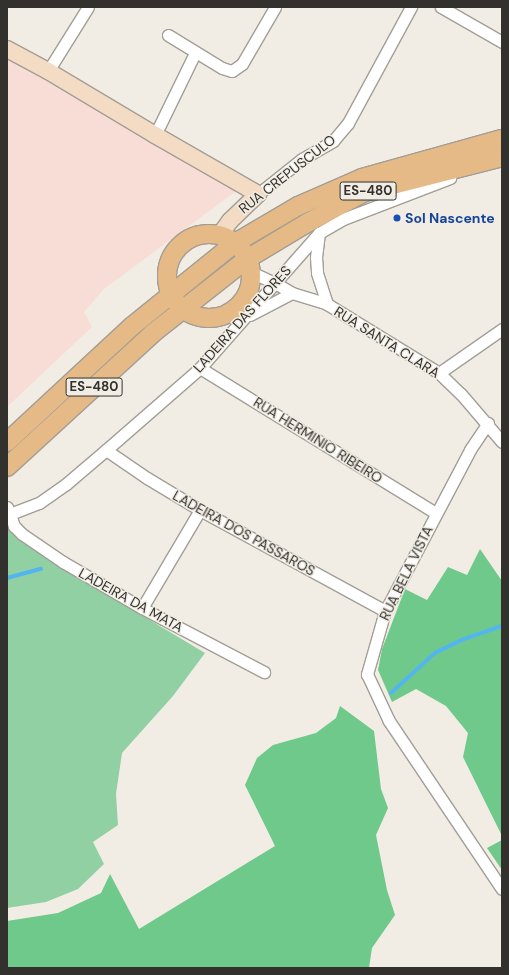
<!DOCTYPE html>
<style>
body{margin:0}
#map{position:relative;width:509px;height:975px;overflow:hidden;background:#f1ede4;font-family:"DM Sans",sans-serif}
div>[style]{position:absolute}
.industrial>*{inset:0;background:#f7ddd6}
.green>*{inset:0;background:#91d0a2}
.forest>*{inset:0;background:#6fc98a}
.stream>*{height:3.5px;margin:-1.75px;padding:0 1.75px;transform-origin:1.75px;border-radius:1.75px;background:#53b5f0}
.roads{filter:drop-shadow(1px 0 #a29e96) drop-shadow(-1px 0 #a29e96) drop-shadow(0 1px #a29e96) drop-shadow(0 -1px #a29e96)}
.street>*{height:11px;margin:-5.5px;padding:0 5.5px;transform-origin:5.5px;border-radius:5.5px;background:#fff}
.secondary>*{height:16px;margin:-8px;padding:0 8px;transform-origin:8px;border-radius:8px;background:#f3dcc3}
.primary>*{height:18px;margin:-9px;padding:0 9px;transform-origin:9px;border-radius:9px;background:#e6ba86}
.primary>.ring{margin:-9px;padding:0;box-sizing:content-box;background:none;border:18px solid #e6ba86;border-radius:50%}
.dots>*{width:11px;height:11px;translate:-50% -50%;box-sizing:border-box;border:2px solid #f1ede4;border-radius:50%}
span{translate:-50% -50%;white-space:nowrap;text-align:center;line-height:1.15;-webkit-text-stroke:3px #f1ede4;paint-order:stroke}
.shield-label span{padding:1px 3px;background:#f1ede4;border:1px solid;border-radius:3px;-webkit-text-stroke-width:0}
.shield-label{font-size:13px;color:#32312d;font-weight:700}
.street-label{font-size:14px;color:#32312d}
.transit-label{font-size:14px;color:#164399;font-weight:700}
.left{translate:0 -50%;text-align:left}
.frame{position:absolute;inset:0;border:8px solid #32312d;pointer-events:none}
</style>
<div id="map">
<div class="industrial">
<i style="clip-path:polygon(7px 43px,247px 183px,104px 289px,84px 312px,92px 327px,7px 407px)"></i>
</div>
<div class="green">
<i style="clip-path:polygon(7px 516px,73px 574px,205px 653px,173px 696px,122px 753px,116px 794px,118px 825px,93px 842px,104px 864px,78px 889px,46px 902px,7px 908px)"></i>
</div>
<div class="forest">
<i style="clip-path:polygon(480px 549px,502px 581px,502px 836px,463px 757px,468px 733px,446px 706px,416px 689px,392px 702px,378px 670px,382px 649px,405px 589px,427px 600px,448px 567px,467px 575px)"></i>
<i style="clip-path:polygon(340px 706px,374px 731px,381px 789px,388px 808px,376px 835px,387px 890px,395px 915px,372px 948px,369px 968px,7px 968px,7px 921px,58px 913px,101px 893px,110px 874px,139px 929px,275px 846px,245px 785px,257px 758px,273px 745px,316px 733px,336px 718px)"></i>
<i style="clip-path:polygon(502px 840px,502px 870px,487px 848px)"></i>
</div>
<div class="stream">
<i style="left:7px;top:578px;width:35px;rotate:-15deg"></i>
<i style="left:391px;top:693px;width:59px;rotate:-42.3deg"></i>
<i style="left:435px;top:653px;width:30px;rotate:-26deg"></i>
<i style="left:462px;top:640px;width:42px;rotate:-19.3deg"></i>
</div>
<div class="roads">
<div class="street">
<i style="left:441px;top:7px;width:70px;rotate:29.8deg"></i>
<i style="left:168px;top:35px;width:63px;rotate:31.4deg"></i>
<i style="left:222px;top:68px;width:10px;rotate:17deg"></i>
<i style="left:232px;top:71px;width:12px;rotate:-35deg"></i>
<i style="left:242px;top:64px;width:66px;rotate:-59.9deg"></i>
<i style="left:48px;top:71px;width:75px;rotate:-58deg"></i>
<i style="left:155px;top:135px;width:91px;rotate:-64deg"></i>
<i style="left:258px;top:194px;width:56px;rotate:-38.5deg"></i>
<i style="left:302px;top:159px;width:36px;rotate:-30deg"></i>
<i style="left:333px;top:141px;width:23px;rotate:-50deg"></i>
<i style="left:348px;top:123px;width:132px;rotate:-61.5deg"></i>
<i style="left:319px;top:233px;width:24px;rotate:97deg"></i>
<i style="left:316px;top:257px;width:16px;rotate:86deg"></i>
<i style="left:317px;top:273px;width:33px;rotate:72deg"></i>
<i style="left:251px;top:272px;width:26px;rotate:25deg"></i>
<i style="left:275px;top:283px;width:20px;rotate:30deg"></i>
<i style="left:292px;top:293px;width:37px;rotate:17deg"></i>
<i style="left:327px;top:304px;width:132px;rotate:31.6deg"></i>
<i style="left:439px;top:373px;width:30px;rotate:44deg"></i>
<i style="left:461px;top:394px;width:63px;rotate:49.5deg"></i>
<i style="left:234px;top:309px;width:13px;rotate:51deg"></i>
<i style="left:250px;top:315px;width:47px;rotate:-27.6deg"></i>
<i style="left:200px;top:368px;width:277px;rotate:31.6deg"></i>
<i style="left:439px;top:373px;width:77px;rotate:-34.9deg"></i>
<i style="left:488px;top:423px;width:32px;rotate:124deg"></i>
<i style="left:470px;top:450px;width:182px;rotate:117.8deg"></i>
<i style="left:385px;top:611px;width:66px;rotate:105.9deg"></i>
<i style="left:367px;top:674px;width:52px;rotate:64.9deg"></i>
<i style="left:389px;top:721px;width:202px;rotate:56.1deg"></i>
<i style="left:106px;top:450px;width:50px;rotate:34.3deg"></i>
<i style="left:147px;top:478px;width:62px;rotate:31.1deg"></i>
<i style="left:200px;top:510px;width:211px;rotate:28.6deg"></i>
<i style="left:7px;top:507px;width:8px;rotate:67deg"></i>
<i style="left:10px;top:514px;width:31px;rotate:-21deg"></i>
<i style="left:39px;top:503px;width:33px;rotate:-35deg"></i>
<i style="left:66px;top:484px;width:52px;rotate:-40.4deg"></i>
<i style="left:106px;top:450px;width:125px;rotate:-41.1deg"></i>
<i style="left:200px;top:368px;width:180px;rotate:-48.6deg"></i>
<i style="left:319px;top:233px;width:28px;rotate:-30deg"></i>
<i style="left:343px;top:219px;width:115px;rotate:-21deg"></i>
<i style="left:10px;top:514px;width:13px;rotate:72deg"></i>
<i style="left:14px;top:526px;width:11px;rotate:45deg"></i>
<i style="left:22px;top:534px;width:50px;rotate:34.3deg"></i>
<i style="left:63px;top:562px;width:91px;rotate:30.2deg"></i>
<i style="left:142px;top:608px;width:138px;rotate:27.7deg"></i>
<i style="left:142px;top:608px;width:114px;rotate:-59.4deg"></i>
</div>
<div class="secondary">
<i style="left:7px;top:49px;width:47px;rotate:28.2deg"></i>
<i style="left:48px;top:71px;width:125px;rotate:30.9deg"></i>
<i style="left:155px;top:135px;width:119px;rotate:29.8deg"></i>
<i style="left:258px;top:194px;width:39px;rotate:136deg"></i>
<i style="left:230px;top:221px;width:17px;rotate:126deg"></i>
</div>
<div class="primary">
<i class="ring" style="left:167px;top:234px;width:66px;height:66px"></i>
<i style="left:7px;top:442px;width:169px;rotate:-42.8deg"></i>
<i style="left:131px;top:327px;width:134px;rotate:-38.9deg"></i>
<i style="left:235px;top:243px;width:73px;rotate:-30.4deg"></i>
<i style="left:298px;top:206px;width:70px;rotate:-23.6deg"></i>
<i style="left:362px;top:178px;width:145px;rotate:-15.6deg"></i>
<i style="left:7px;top:467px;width:198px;rotate:-42.5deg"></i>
<i style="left:153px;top:333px;width:120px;rotate:-38.2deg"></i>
<i style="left:247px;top:259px;width:70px;rotate:-31deg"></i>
<i style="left:307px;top:223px;width:66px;rotate:-28.1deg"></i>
<i style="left:365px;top:192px;width:141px;rotate:-14.3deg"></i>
</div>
</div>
<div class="dots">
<i style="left:397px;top:218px;background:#1a4fb4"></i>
</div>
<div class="shield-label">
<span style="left:368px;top:191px">ES-480</span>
<span style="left:94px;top:387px">ES-480</span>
</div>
<div class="street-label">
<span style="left:287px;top:174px;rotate:-38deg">RUA CREPUSCULO</span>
<span style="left:242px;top:319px;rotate:-48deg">LADEIRA DAS FLORES</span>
<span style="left:387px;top:342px;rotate:32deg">RUA SANTA CLARA</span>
<span style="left:318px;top:440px;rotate:32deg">RUA HERMINIO RIBEIRO</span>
<span style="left:244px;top:533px;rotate:29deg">LADEIRA DOS PASSAROS</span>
<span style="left:406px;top:573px;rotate:-64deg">RUA BELA VISTA</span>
<span style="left:131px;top:600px;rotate:29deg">LADEIRA DA MATA</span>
</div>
<div class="transit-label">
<span class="left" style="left:405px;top:218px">Sol Nascente</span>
</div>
<div class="frame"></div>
</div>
